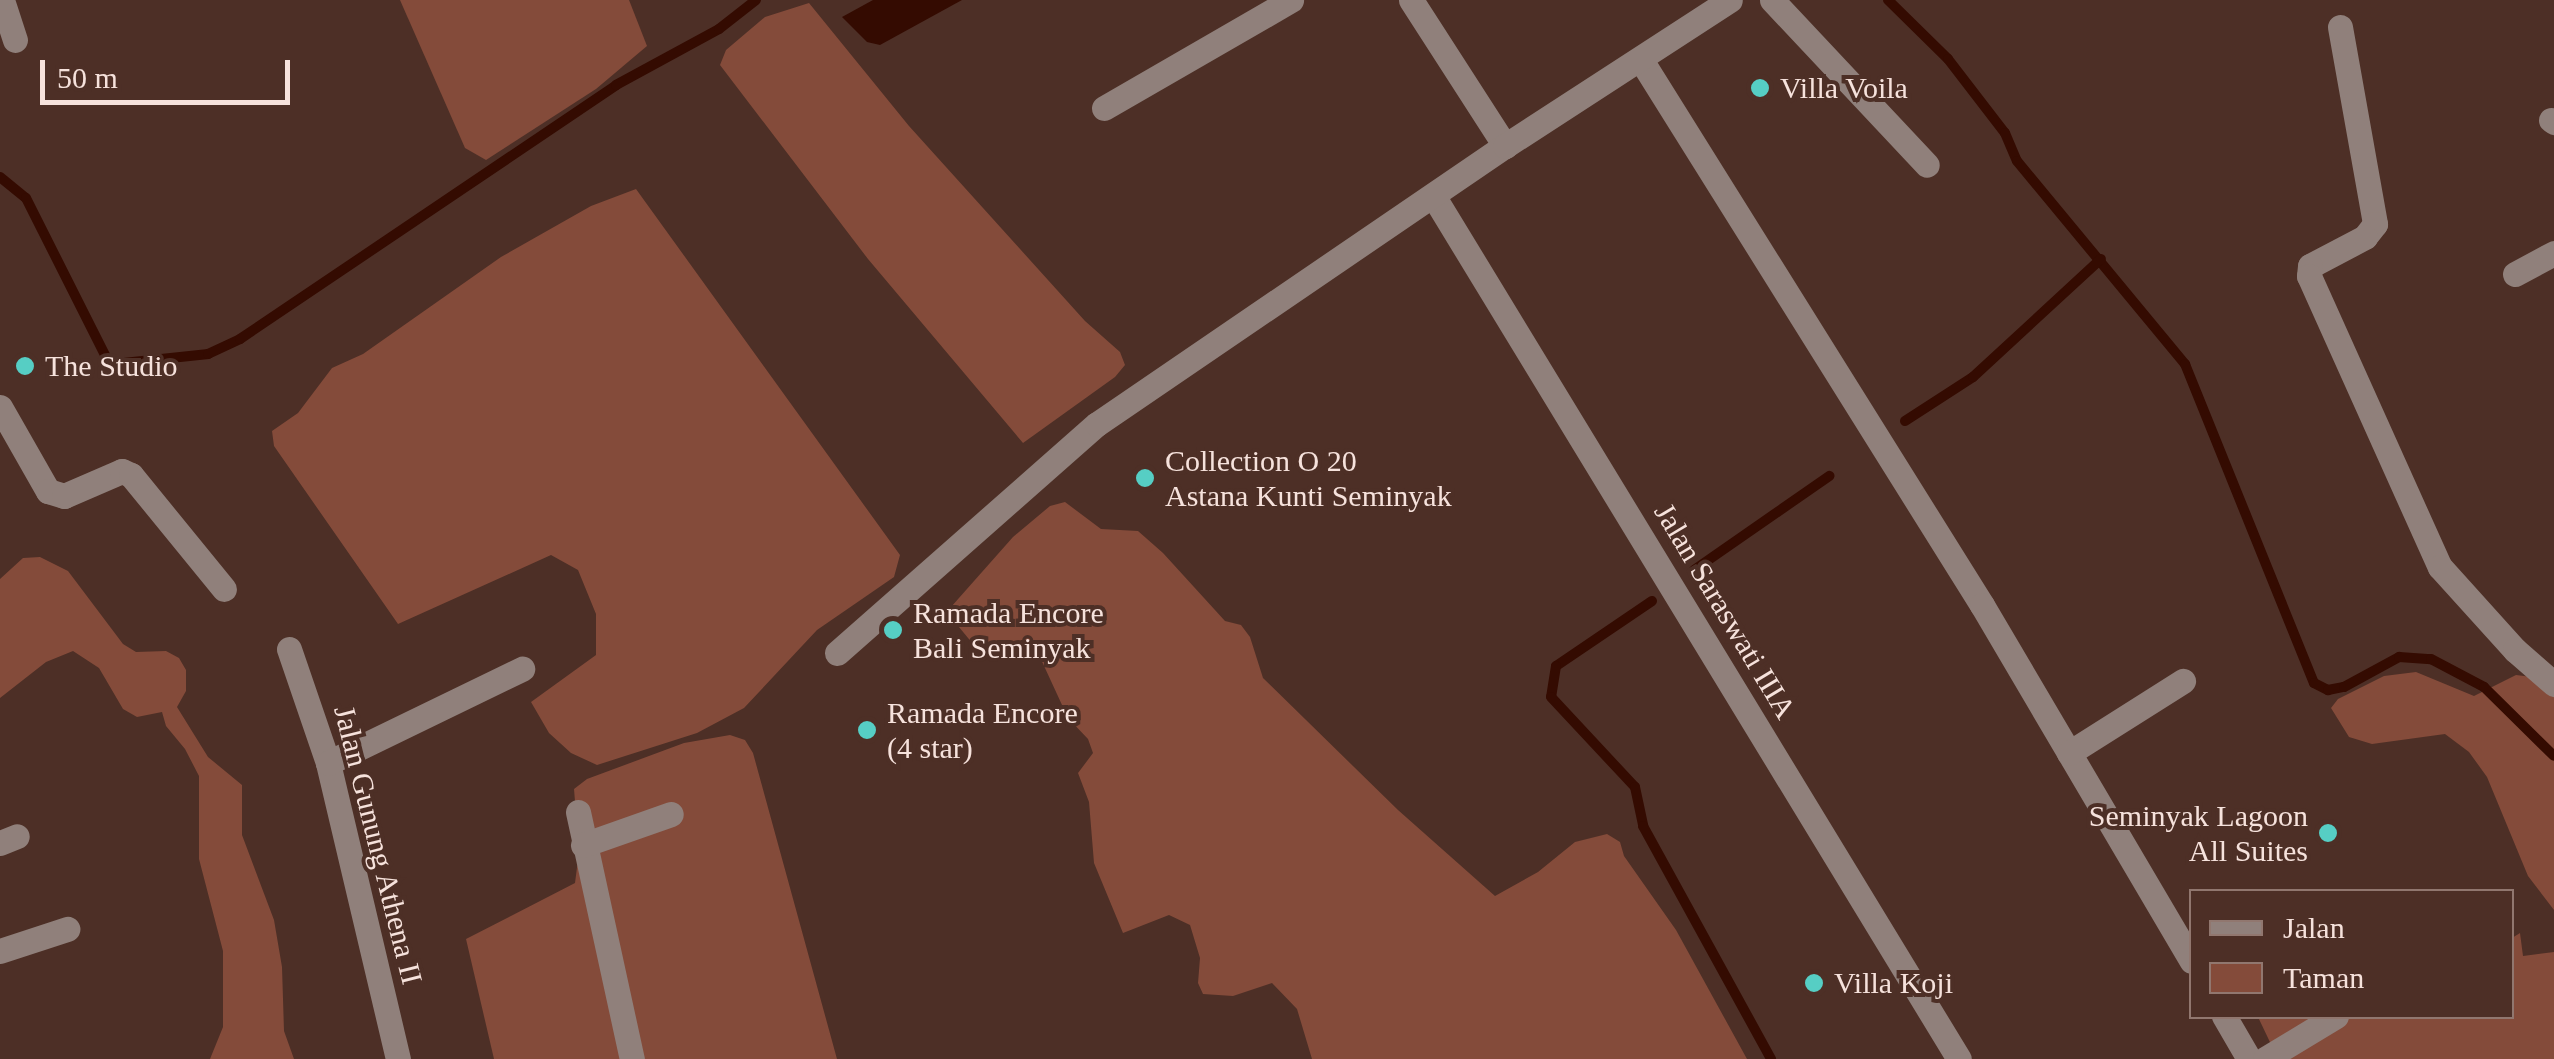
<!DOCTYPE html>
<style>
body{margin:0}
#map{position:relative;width:2554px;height:1059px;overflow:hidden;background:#4d2f26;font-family:Georgia,serif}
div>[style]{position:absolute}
.green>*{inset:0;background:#844b3a}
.water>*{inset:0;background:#340b01}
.stream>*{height:10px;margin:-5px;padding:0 5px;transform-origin:5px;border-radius:5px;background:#340b01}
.minor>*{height:25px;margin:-12.5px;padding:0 12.5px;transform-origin:12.5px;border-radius:12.5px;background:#90807b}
.dots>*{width:28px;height:28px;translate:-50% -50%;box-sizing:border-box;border:5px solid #4d2f26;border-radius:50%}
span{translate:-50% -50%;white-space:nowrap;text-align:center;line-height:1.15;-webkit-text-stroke:8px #4d2f26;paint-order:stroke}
.poi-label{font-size:30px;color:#f6e2dc}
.left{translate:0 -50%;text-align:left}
.right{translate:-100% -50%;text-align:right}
.street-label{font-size:30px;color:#f6e2dc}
.legend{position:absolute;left:2189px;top:889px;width:325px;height:130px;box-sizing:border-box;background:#4d2f26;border:2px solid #91776f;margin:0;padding:12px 18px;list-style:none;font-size:30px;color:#f6e2dc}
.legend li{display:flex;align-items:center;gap:20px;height:50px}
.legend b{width:50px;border:2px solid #91776f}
.scale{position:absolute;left:40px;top:60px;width:250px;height:45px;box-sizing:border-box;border:5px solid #f6e2dc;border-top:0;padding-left:12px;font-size:30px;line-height:35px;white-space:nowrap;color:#f6e2dc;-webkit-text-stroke:8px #4d2f26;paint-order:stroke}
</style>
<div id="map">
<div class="green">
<i style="clip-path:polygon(400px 0,629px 0,647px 46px,596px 89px,486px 160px,465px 148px)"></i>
<i style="clip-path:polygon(809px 3px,909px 126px,1085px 321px,1120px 352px,1125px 365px,1115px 377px,1023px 443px,868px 259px,720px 65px,726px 50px,765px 17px)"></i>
<i style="clip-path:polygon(636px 189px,900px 555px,894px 577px,817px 630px,744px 708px,697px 733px,597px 765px,571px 753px,549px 733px,531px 702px,596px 655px,596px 614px,578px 570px,551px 555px,398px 624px,274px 446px,272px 431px,298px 413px,332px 368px,363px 354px,501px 257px,591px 206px)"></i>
<i style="clip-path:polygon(1065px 502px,1101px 529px,1138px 531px,1163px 553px,1225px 621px,1241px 625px,1250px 637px,1263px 678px,1398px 810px,1495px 896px,1538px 872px,1575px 842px,1607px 834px,1620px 842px,1624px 856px,1676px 930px,1747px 1059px,1312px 1059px,1297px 1009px,1272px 983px,1233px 996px,1203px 994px,1198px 983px,1200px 958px,1190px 925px,1169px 915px,1123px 933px,1094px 863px,1089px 802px,1078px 773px,1093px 753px,1088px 739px,1068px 718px,1033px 642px,973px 644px,954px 621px,951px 607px,1013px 537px,1050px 506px)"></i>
<i style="clip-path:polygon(40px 557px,68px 571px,123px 644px,136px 652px,166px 651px,179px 658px,186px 670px,186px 691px,177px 707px,208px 757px,242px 785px,242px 835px,274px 920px,282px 967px,284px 1031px,294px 1059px,210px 1059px,223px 1027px,223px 951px,199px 859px,199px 776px,185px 749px,166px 726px,162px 712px,137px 717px,123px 709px,99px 668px,73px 651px,46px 662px,0 698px,0 579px,23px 558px)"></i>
<i style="clip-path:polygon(2416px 672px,2474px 696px,2516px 675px,2532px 677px,2554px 693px,2554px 910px,2528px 876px,2487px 777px,2469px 752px,2445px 734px,2372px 744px,2349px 737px,2331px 708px,2338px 699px,2384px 676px)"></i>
<i style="clip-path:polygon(730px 735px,745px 740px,753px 753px,837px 1059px,494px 1059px,466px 939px,575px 883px,579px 852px,574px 789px,587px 779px,684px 743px)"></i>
<i style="clip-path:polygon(2520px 933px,2523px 956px,2554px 952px,2554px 1059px,2278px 1059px,2258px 1017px,2512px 1016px,2512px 938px)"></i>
</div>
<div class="water">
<i style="clip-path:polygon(873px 0,962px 0,880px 45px,867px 42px,842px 17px)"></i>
</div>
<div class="stream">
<i style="left:1888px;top:0;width:84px;rotate:44.5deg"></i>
<i style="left:1948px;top:59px;width:93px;rotate:52.4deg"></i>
<i style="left:2005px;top:133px;width:30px;rotate:67deg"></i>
<i style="left:2017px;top:161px;width:264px;rotate:50.4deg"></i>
<i style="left:2185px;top:364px;width:344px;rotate:68deg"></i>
<i style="left:2314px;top:683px;width:16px;rotate:27deg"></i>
<i style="left:2328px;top:690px;width:16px;rotate:-11deg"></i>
<i style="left:2344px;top:687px;width:63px;rotate:-28.6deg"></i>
<i style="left:2399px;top:657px;width:32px;rotate:4deg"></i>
<i style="left:2431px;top:659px;width:60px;rotate:27.8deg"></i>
<i style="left:2484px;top:687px;width:98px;rotate:44.6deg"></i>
<i style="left:0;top:177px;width:33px;rotate:39deg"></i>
<i style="left:26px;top:198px;width:180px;rotate:63.3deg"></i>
<i style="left:107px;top:359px;width:9px;rotate:36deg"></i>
<i style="left:114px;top:364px;width:95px;rotate:-6.1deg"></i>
<i style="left:208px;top:354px;width:35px;rotate:-25deg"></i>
<i style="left:240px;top:339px;width:454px;rotate:-34deg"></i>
<i style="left:616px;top:85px;width:117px;rotate:-28.5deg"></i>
<i style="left:719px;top:29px;width:47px;rotate:-38.1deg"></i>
<i style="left:1905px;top:421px;width:81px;rotate:-32.9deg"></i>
<i style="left:1973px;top:377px;width:174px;rotate:-42.7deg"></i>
<i style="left:1694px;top:570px;width:165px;rotate:-34.8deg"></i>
<i style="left:1652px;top:601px;width:116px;rotate:145.9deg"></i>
<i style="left:1556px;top:666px;width:31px;rotate:99deg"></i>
<i style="left:1551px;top:697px;width:123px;rotate:47deg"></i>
<i style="left:1635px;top:787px;width:40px;rotate:78deg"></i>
<i style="left:1643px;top:826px;width:266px;rotate:61.2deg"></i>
</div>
<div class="minor">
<i style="left:2px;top:0;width:42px;rotate:72deg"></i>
<i style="left:1411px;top:0;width:174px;rotate:57.2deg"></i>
<i style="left:1772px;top:0;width:226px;rotate:46.8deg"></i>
<i style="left:2340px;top:27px;width:200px;rotate:79.9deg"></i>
<i style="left:2375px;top:224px;width:16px;rotate:128deg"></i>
<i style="left:2365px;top:237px;width:62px;rotate:152.2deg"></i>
<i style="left:2310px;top:266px;width:10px;rotate:96deg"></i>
<i style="left:2309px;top:276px;width:319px;rotate:65.8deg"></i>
<i style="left:2440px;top:567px;width:112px;rotate:47.9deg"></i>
<i style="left:2515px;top:650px;width:52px;rotate:41.1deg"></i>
<i style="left:1641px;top:60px;width:643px;rotate:57.97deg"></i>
<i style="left:1982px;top:605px;width:413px;rotate:59.5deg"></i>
<i style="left:1104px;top:108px;width:216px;rotate:-30deg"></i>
<i style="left:2551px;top:120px;width:4px;rotate:34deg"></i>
<i style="left:1434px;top:197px;width:1009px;rotate:58.66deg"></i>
<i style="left:2515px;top:274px;width:44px;rotate:-28.3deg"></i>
<i style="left:0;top:407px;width:97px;rotate:60.3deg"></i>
<i style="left:48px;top:491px;width:17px;rotate:17deg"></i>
<i style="left:64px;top:496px;width:63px;rotate:-23.3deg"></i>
<i style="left:122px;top:471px;width:10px;rotate:24deg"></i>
<i style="left:131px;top:475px;width:147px;rotate:50.8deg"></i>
<i style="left:289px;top:649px;width:120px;rotate:71.1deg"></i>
<i style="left:328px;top:763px;width:304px;rotate:76.7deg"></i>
<i style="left:837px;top:653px;width:346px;rotate:-41.4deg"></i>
<i style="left:1097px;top:424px;width:494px;rotate:-34.3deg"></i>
<i style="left:1505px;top:146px;width:268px;rotate:-33deg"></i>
<i style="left:2069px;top:753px;width:135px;rotate:-32.3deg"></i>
<i style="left:328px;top:763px;width:216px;rotate:-25.9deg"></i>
<i style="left:578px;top:812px;width:253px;rotate:77.7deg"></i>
<i style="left:0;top:843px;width:18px;rotate:-22deg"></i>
<i style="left:583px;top:845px;width:93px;rotate:-19.4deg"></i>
<i style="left:0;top:951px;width:71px;rotate:-18.2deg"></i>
<i style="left:2224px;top:1016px;width:50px;rotate:59.8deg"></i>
<i style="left:2265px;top:1059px;width:83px;rotate:-31.2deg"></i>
</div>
<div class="dots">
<i style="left:1760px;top:88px;background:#56cec4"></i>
<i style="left:25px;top:366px;background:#56cec4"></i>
<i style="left:1145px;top:478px;background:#56cec4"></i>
<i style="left:893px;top:630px;background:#56cec4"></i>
<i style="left:867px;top:730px;background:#56cec4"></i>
<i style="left:2328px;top:833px;background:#56cec4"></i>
<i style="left:1814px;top:983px;background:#56cec4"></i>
</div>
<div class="poi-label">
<span class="left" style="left:1780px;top:88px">Villa Voila</span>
<span class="left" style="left:45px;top:366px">The Studio</span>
<span class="left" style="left:1165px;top:478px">Collection O 20<br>Astana Kunti Seminyak</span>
<span class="left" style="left:913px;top:630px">Ramada Encore<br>Bali Seminyak</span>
<span class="left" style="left:887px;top:730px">Ramada Encore<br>(4 star)</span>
<span class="right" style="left:2308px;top:833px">Seminyak Lagoon<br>All Suites</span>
<span class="left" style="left:1834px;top:983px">Villa Koji</span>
</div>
<div class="street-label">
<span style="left:1725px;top:611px;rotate:59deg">Jalan Saraswati IIIA</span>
<span style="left:378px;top:845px;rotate:76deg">Jalan Gunung Athena II</span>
</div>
<ul class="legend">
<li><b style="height:12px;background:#90807b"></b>Jalan</li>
<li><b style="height:28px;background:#844b3a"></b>Taman</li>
</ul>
<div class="scale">50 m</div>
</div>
